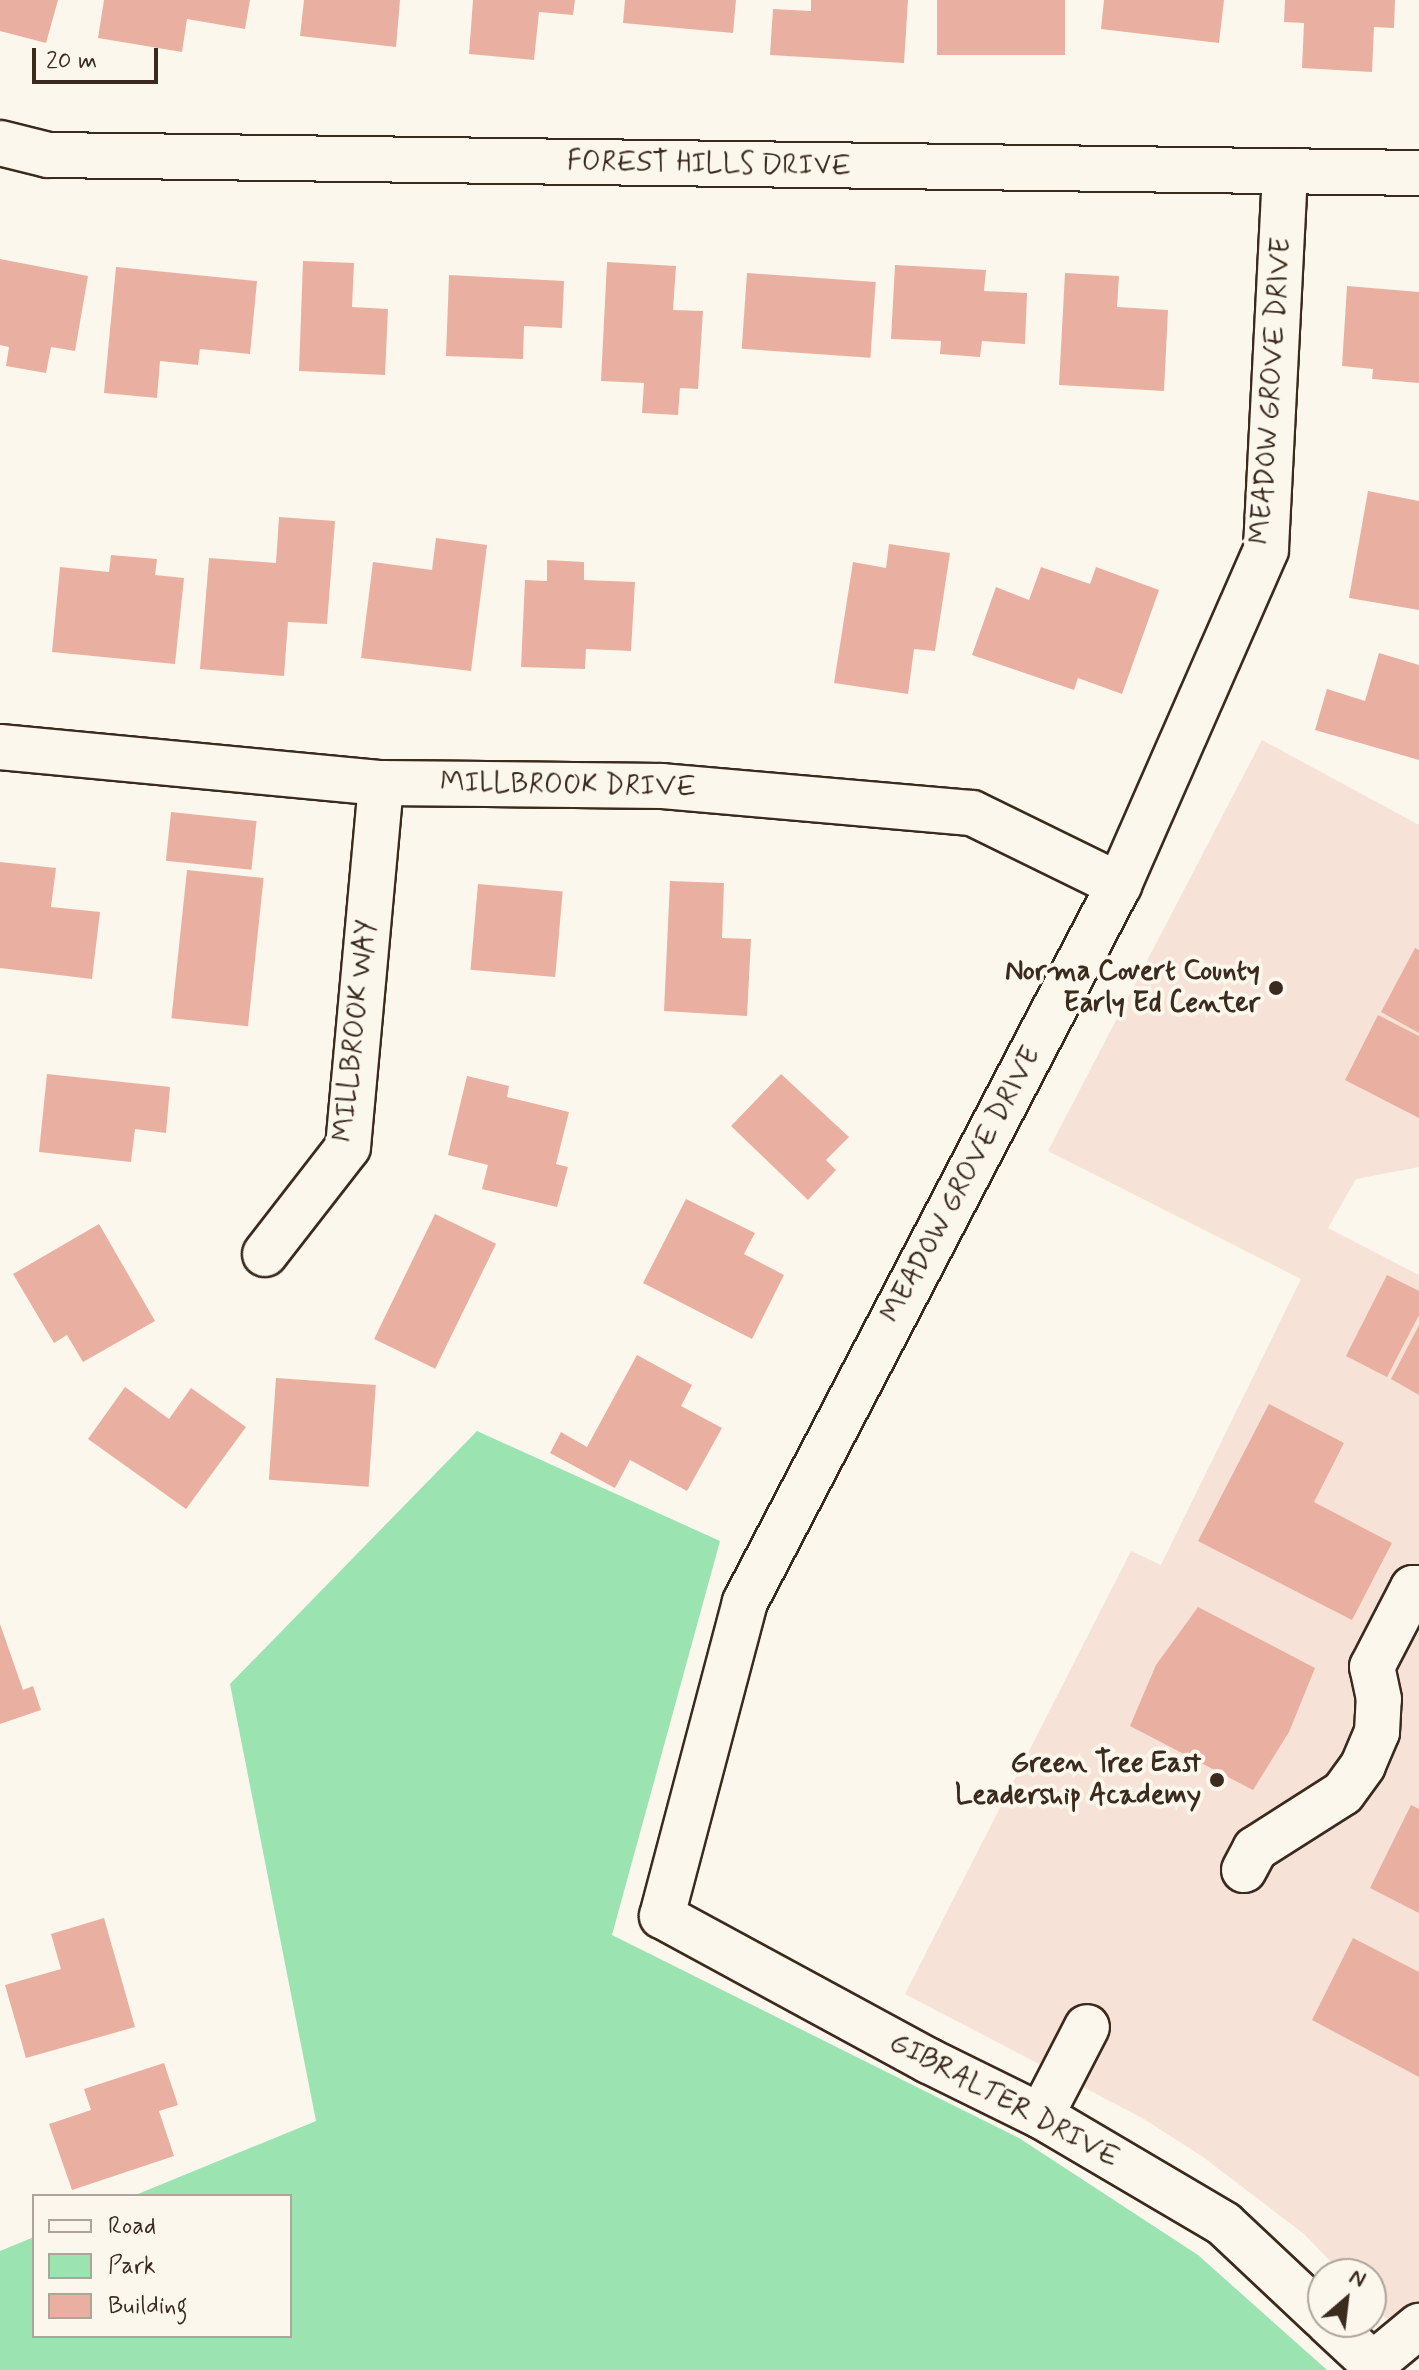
<!DOCTYPE html>
<style>
body{margin:0}
#map{position:relative;width:1419px;height:2370px;overflow:hidden;background:#fbf7ec;font-family:Mynerve,sans-serif}
div>[style]{position:absolute}
.built>*{inset:0;background:#f6e2d6}
.green>*{inset:0;background:#9be3b1}
.building>*{inset:0;background:#e9b0a1;transform-origin:0 0}
.roads{filter:drop-shadow(2px 0 #3b2a1e) drop-shadow(-2px 0 #3b2a1e) drop-shadow(0 2px #3b2a1e) drop-shadow(0 -2px #3b2a1e)}
.minor>*{height:44px;margin:-22px;padding:0 22px;transform-origin:22px;border-radius:22px;background:#fbf7ec}
.dots>*{width:22px;height:22px;translate:-50% -50%;box-sizing:border-box;border:4px solid #fbf7ec;border-radius:50%}
span{translate:-50% -50%;white-space:nowrap;text-align:center;line-height:1.15;-webkit-text-stroke:8px #fbf7ec;paint-order:stroke}
.street-label{font-size:28px;color:#3b2a1e}
.poi-label{font-size:28px;color:#3b2a1e;font-weight:700}
.right{translate:-100% -50%;text-align:right}
.legend{position:absolute;left:32px;top:2194px;width:260px;height:144px;box-sizing:border-box;background:#fbf7ec;border:2px solid #aea59a;margin:0;padding:10px 14px;list-style:none;font-size:24px;color:#3b2a1e}
.legend li{display:flex;align-items:center;gap:16px;height:40px}
.legend b{width:40px;border:2px solid #aea59a}
.north{position:absolute;left:1307px;top:2258px;width:80px;height:80px;box-sizing:border-box;background:#fbf7ec;border:2px solid #aea59a;border-radius:50%;rotate:28deg;font-size:22px;font-weight:700;line-height:32px;text-align:center;color:#3b2a1e}
.north::after{content:'';display:block;margin:auto;width:28px;height:36px;background:#3b2a1e;clip-path:polygon(50% 0,100% 100%,50% 72%,0 100%)}
.scale{position:absolute;left:32px;top:48px;width:126px;height:36px;box-sizing:border-box;border:4px solid #3b2a1e;border-top:0;padding-left:10px;font-size:24px;line-height:28px;white-space:nowrap;color:#3b2a1e;-webkit-text-stroke:6px #fbf7ec;paint-order:stroke}
</style>
<div id="map">
<div class="built">
<i style="clip-path:polygon(1262px 740px,1419px 825px,1419px 1167px,1356px 1179px,1328px 1228px,1419px 1275px,1419px 2352px,1371px 2303px,1371px 2274px,1343px 2274px,1304px 2234px,1203px 2157px,1144px 2119px,905px 1994px,1131px 1551px,1161px 1565px,1301px 1279px,1048px 1151px)"></i>
</div>
<div class="green">
<i style="clip-path:polygon(477px 1431px,720px 1541px,612px 1935px,1019px 2138px,1198px 2255px,1327px 2370px,0 2370px,0 2251px,34px 2237px,34px 2336px,290px 2336px,290px 2196px,133px 2196px,316px 2121px,230px 1684px)"></i>
</div>
<div class="building">
<i style="clip-path:polygon(0 0,58px 0,46px 43px,0 31px)"></i>
<i style="clip-path:polygon(104px 0,250px 0,245px 29px,187px 19px,182px 52px,98px 38px)"></i>
<i style="clip-path:polygon(304px 0,400px 0,396px 47px,300px 36px)"></i>
<i style="clip-path:polygon(473px 0,575px 0,573px 15px,539px 12px,534px 60px,469px 54px)"></i>
<i style="clip-path:polygon(625px 0,736px 0,733px 33px,623px 23px)"></i>
<i style="clip-path:polygon(811px 0,908px 0,904px 63px,770px 55px,773px 9px,811px 11px)"></i>
<i style="left:937px;top:0;width:128px;height:55px"></i>
<i style="clip-path:polygon(1104px 0,1224px 0,1219px 43px,1101px 29px)"></i>
<i style="clip-path:polygon(1285px 0,1395px 0,1394px 28px,1374px 27px,1372px 72px,1302px 68px,1304px 23px,1284px 22px)"></i>
<i style="clip-path:polygon(0 259px,88px 276px,75px 351px,51px 347px,46px 373px,6px 366px,9px 347px,0 345px)"></i>
<i style="clip-path:polygon(303px 261px,354px 263px,352px 307px,388px 309px,385px 375px,299px 371px)"></i>
<i style="clip-path:polygon(607px 262px,676px 266px,673px 310px,703px 311px,698px 389px,680px 388px,678px 415px,642px 413px,644px 383px,601px 381px)"></i>
<i style="clip-path:polygon(895px 265px,986px 270px,984px 291px,1027px 293px,1025px 344px,982px 341px,980px 357px,940px 354px,941px 341px,891px 339px)"></i>
<i style="clip-path:polygon(116px 267px,257px 281px,250px 354px,200px 349px,198px 365px,160px 361px,157px 398px,104px 393px)"></i>
<i style="left:747px;top:273px;width:129px;height:76px;rotate:4deg"></i>
<i style="clip-path:polygon(1065px 273px,1119px 276px,1117px 307px,1168px 310px,1164px 391px,1059px 385px)"></i>
<i style="clip-path:polygon(449px 275px,564px 281px,562px 328px,524px 326px,523px 359px,446px 356px)"></i>
<i style="clip-path:polygon(1347px 286px,1419px 292px,1419px 383px,1372px 379px,1373px 369px,1342px 366px)"></i>
<i style="clip-path:polygon(1368px 491px,1419px 501px,1419px 610px,1349px 598px)"></i>
<i style="clip-path:polygon(279px 517px,335px 521px,327px 624px,288px 622px,284px 676px,200px 669px,209px 558px,276px 563px)"></i>
<i style="clip-path:polygon(436px 538px,487px 545px,471px 671px,361px 658px,373px 562px,432px 570px)"></i>
<i style="clip-path:polygon(889px 544px,950px 553px,935px 651px,914px 649px,908px 694px,834px 683px,853px 562px,886px 568px)"></i>
<i style="clip-path:polygon(111px 555px,157px 559px,155px 575px,184px 578px,175px 664px,52px 652px,60px 567px,109px 572px)"></i>
<i style="clip-path:polygon(547px 560px,584px 562px,584px 580px,635px 582px,631px 651px,586px 649px,585px 669px,521px 667px,525px 580px,547px 581px)"></i>
<i style="clip-path:polygon(1041px 567px,1090px 584px,1096px 567px,1159px 590px,1122px 694px,1078px 678px,1074px 690px,972px 655px,996px 587px,1029px 600px)"></i>
<i style="clip-path:polygon(1379px 653px,1419px 665px,1419px 760px,1315px 730px,1327px 689px,1365px 701px)"></i>
<i style="left:171px;top:812px;width:86px;height:49px;rotate:6deg"></i>
<i style="clip-path:polygon(0 862px,56px 868px,51px 907px,100px 912px,92px 979px,0 968px)"></i>
<i style="left:187px;top:870px;width:77px;height:149px;rotate:6deg"></i>
<i style="clip-path:polygon(670px 881px,724px 883px,722px 938px,751px 939px,747px 1016px,664px 1011px)"></i>
<i style="left:478px;top:884px;width:85px;height:86px;rotate:5deg"></i>
<i style="clip-path:polygon(1415px 948px,1419px 950px,1419px 1033px,1381px 1012px)"></i>
<i style="clip-path:polygon(1378px 1015px,1419px 1036px,1419px 1118px,1345px 1080px)"></i>
<i style="clip-path:polygon(47px 1074px,170px 1087px,166px 1133px,135px 1129px,131px 1162px,39px 1152px)"></i>
<i style="clip-path:polygon(781px 1074px,849px 1137px,826px 1160px,836px 1170px,808px 1200px,731px 1126px)"></i>
<i style="clip-path:polygon(467px 1076px,509px 1086px,507px 1097px,569px 1112px,556px 1164px,568px 1167px,557px 1207px,482px 1189px,488px 1165px,448px 1155px)"></i>
<i style="clip-path:polygon(686px 1199px,755px 1233px,744px 1254px,784px 1275px,752px 1339px,643px 1283px)"></i>
<i style="left:435px;top:1214px;width:68px;height:139px;rotate:26deg"></i>
<i style="clip-path:polygon(99px 1224px,155px 1321px,83px 1362px,67px 1335px,54px 1343px,13px 1274px)"></i>
<i style="clip-path:polygon(1387px 1275px,1419px 1291px,1419px 1315px,1387px 1377px,1346px 1356px)"></i>
<i style="clip-path:polygon(1419px 1325px,1419px 1395px,1391px 1379px)"></i>
<i style="clip-path:polygon(637px 1355px,692px 1385px,681px 1406px,722px 1428px,687px 1491px,630px 1460px,615px 1488px,550px 1453px,561px 1432px,587px 1447px)"></i>
<i style="left:276px;top:1378px;width:100px;height:102px;rotate:4deg"></i>
<i style="clip-path:polygon(125px 1387px,169px 1419px,191px 1388px,246px 1427px,186px 1509px,88px 1439px)"></i>
<i style="clip-path:polygon(1269px 1404px,1344px 1443px,1314px 1502px,1392px 1543px,1352px 1620px,1198px 1541px)"></i>
<i style="clip-path:polygon(1198px 1607px,1315px 1668px,1289px 1732px,1253px 1790px,1130px 1726px,1156px 1665px)"></i>
<i style="clip-path:polygon(0 1624px,23px 1690px,33px 1686px,41px 1710px,0 1724px)"></i>
<i style="clip-path:polygon(1411px 1805px,1419px 1809px,1419px 1913px,1370px 1888px)"></i>
<i style="clip-path:polygon(104px 1918px,135px 2027px,26px 2058px,5px 1985px,61px 1969px,51px 1934px)"></i>
<i style="clip-path:polygon(1353px 1938px,1419px 1972px,1419px 2077px,1312px 2020px)"></i>
<i style="clip-path:polygon(164px 2063px,178px 2105px,159px 2111px,174px 2156px,72px 2190px,49px 2124px,91px 2110px,84px 2089px)"></i>
</div>
<div class="roads">
<div class="minor">
<i style="left:0;top:143px;width:49px;rotate:14deg"></i>
<i style="left:48px;top:155px;width:1371px;rotate:0.75deg"></i>
<i style="left:1285px;top:173px;width:377px;rotate:92.9deg"></i>
<i style="left:1266px;top:550px;width:366px;rotate:113.7deg"></i>
<i style="left:1119px;top:885px;width:809px;rotate:117.55deg"></i>
<i style="left:745px;top:1602px;width:325px;rotate:104.8deg"></i>
<i style="left:662px;top:1916px;width:304px;rotate:28.5deg"></i>
<i style="left:929px;top:2061px;width:125px;rotate:26.2deg"></i>
<i style="left:1041px;top:2116px;width:212px;rotate:30.5deg"></i>
<i style="left:1224px;top:2224px;width:136px;rotate:43.2deg"></i>
<i style="left:0;top:747px;width:383px;rotate:5.4deg"></i>
<i style="left:381px;top:783px;width:281px;rotate:0.6deg"></i>
<i style="left:662px;top:786px;width:311px;rotate:5deg"></i>
<i style="left:972px;top:813px;width:164px;rotate:26.1deg"></i>
<i style="left:265px;top:1254px;width:135px;rotate:-52.2deg"></i>
<i style="left:348px;top:1147px;width:365px;rotate:-84.8deg"></i>
<i style="left:1244px;top:1870px;width:24px;rotate:-62deg"></i>
<i style="left:1255px;top:1849px;width:104px;rotate:-32.5deg"></i>
<i style="left:1343px;top:1793px;width:34px;rotate:-54deg"></i>
<i style="left:1363px;top:1765px;width:36px;rotate:-67deg"></i>
<i style="left:1377px;top:1732px;width:33px;rotate:-87deg"></i>
<i style="left:1379px;top:1699px;width:33px;rotate:-102deg"></i>
<i style="left:1372px;top:1667px;width:89px;rotate:-62.6deg"></i>
<i style="left:1413px;top:1588px;width:6px"></i>
<i style="left:1041px;top:2116px;width:100px;rotate:-62.7deg"></i>
<i style="left:1328px;top:2322px;width:62px;rotate:43deg"></i>
<i style="left:1373px;top:2364px;width:60px;rotate:-39.6deg"></i>
</div>
</div>
<div class="dots">
<i style="left:1276px;top:988px;background:#3b2a1e"></i>
<i style="left:1217px;top:1780px;background:#3b2a1e"></i>
</div>
<div class="street-label">
<span style="left:709px;top:165px;rotate:1deg">FOREST HILLS DRIVE</span>
<span style="left:1272px;top:391px;rotate:-86deg">MEADOW GROVE DRIVE</span>
<span style="left:568px;top:786px;rotate:1deg">MILLBROOK DRIVE</span>
<span style="left:356px;top:1031px;rotate:-84deg">MILLBROOK WAY</span>
<span style="left:962px;top:1185px;rotate:-62deg">MEADOW GROVE DRIVE</span>
<span style="left:1004px;top:2101px;rotate:28deg">GIBRALTER DRIVE</span>
</div>
<div class="poi-label">
<span class="right" style="left:1260px;top:988px">Norma Covert County<br>Early Ed Center</span>
<span class="right" style="left:1201px;top:1780px">Green Tree East<br>Leadership Academy</span>
</div>
<ul class="legend">
<li><b style="height:10px;background:#fbf7ec"></b>Road</li>
<li><b style="height:22px;background:#9be3b1"></b>Park</li>
<li><b style="height:22px;background:#e9b0a1"></b>Building</li>
</ul>
<div class="north">N</div>
<div class="scale">20 m</div>
</div>
